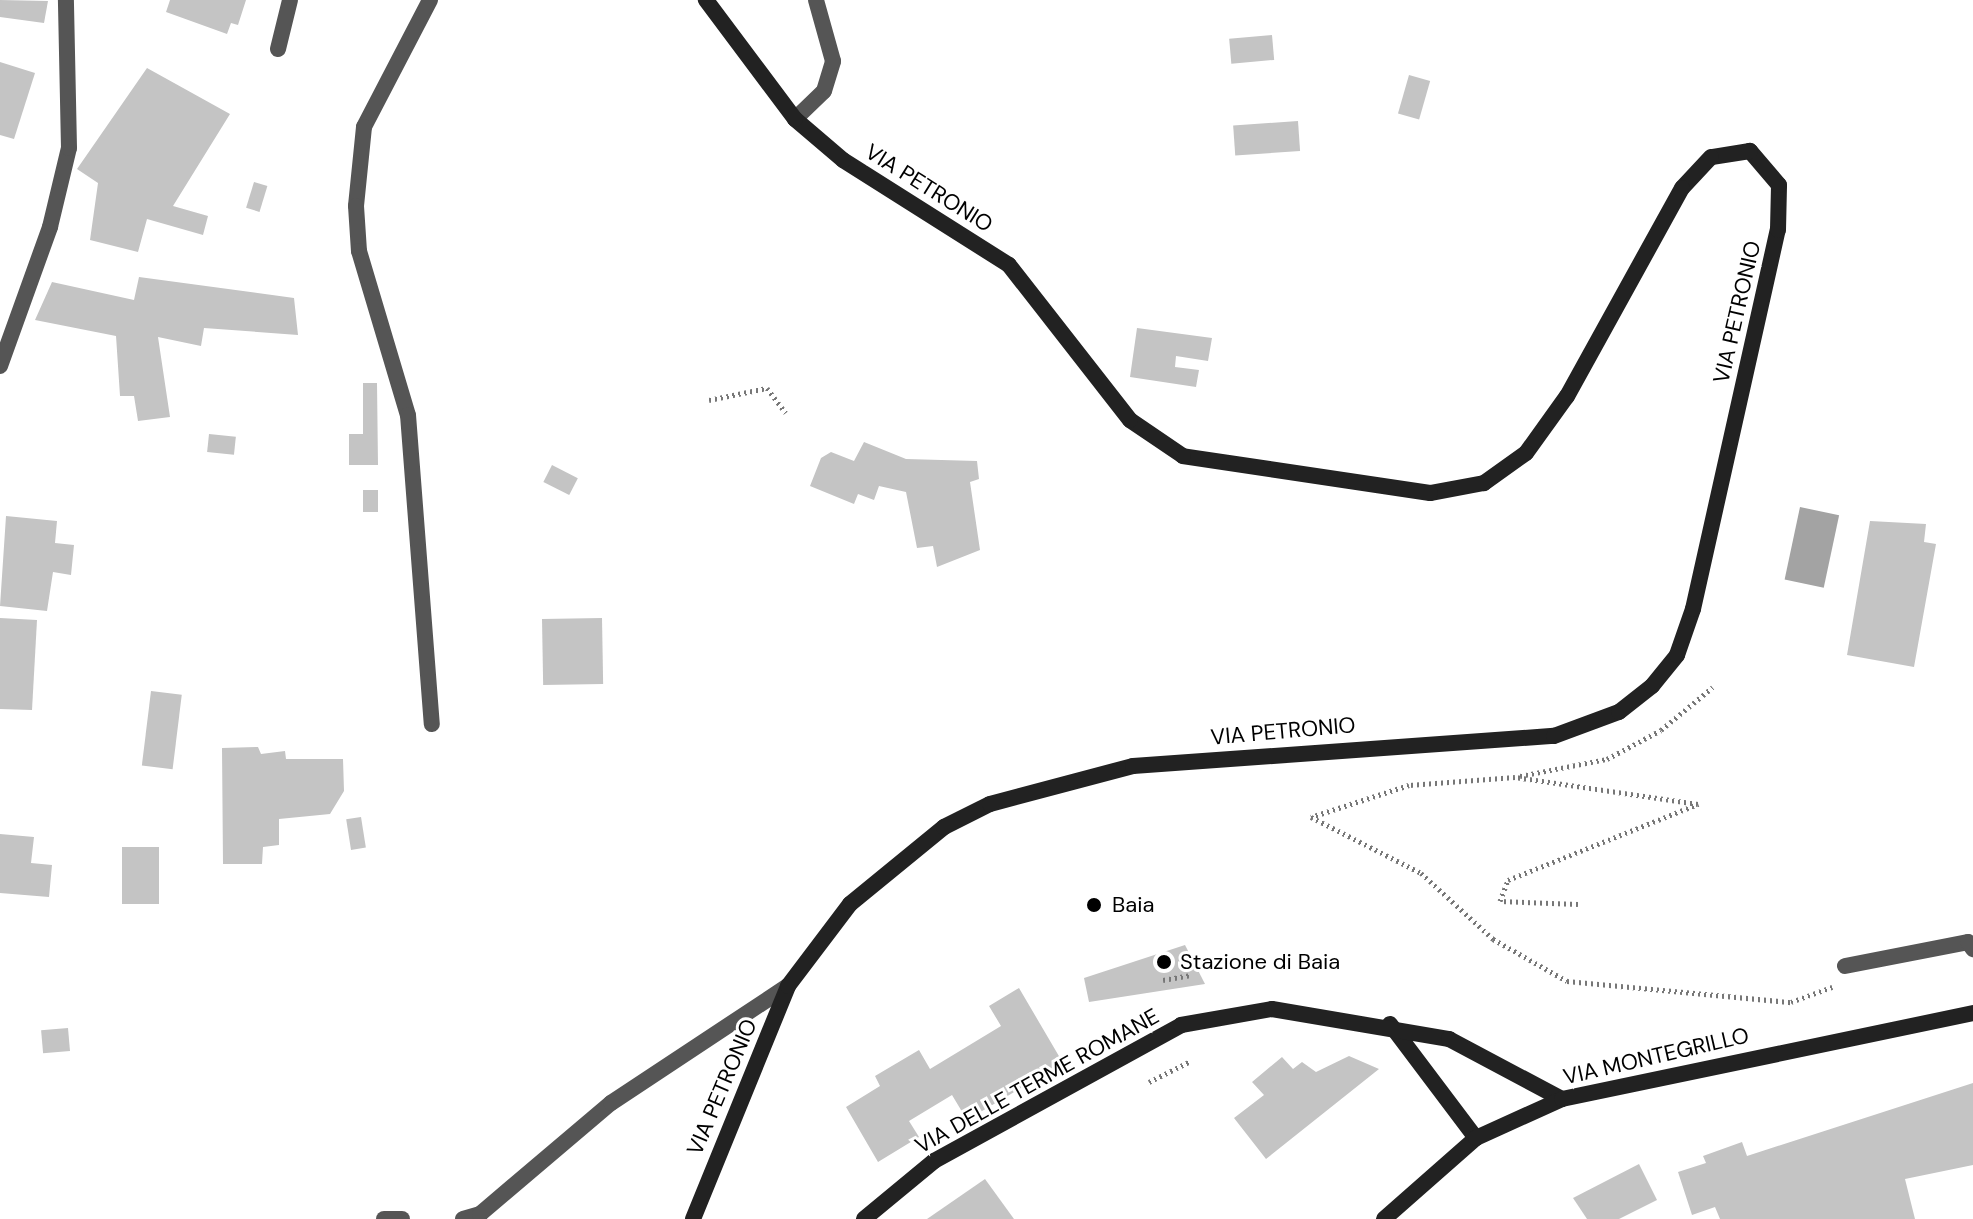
<!DOCTYPE html>
<style>
body{margin:0}
#map{position:relative;width:1973px;height:1219px;overflow:hidden;background:#fff;font-family:"DM Sans",sans-serif}
div>[style]{position:absolute}
.water>*{inset:0;background:#a3a3a3;transform-origin:0 0}
.building>*{inset:0;background:#c4c4c4;transform-origin:0 0}
.path>*{height:5px;margin-top:-2.5px;transform-origin:0;background:repeating-linear-gradient(90deg,#777 0 2px,transparent 0 6px)}
.lane>*{height:16px;margin:-8px;padding:0 8px;transform-origin:8px;border-radius:8px;background:#555}
.street>*{height:16px;margin:-8px;padding:0 8px;transform-origin:8px;border-radius:8px;background:#555}
.secondary>*{height:16px;margin:-8px;padding:0 8px;transform-origin:8px;border-radius:8px;background:#222}
.dots>*{width:22px;height:22px;translate:-50% -50%;box-sizing:border-box;border:4px solid #fff;border-radius:50%}
span{translate:-50% -50%;white-space:nowrap;text-align:center;line-height:1.15;-webkit-text-stroke:6px #fff;paint-order:stroke}
.street-label{font-size:22px;color:#000}
.poi-label{font-size:22px;color:#000}
.left{translate:0 -50%;text-align:left}
</style>
<div id="map">
<div class="water">
<i style="left:1800px;top:507px;width:40px;height:74px;rotate:12deg"></i>
</div>
<div class="building">
<i style="clip-path:polygon(0 0,48px 1px,44px 23px,0 17px)"></i>
<i style="clip-path:polygon(170px 0,246px 0,238px 25px,231px 23px,227px 34px,166px 12px)"></i>
<i style="left:1272px;top:35px;width:25px;height:43px;rotate:85deg"></i>
<i style="clip-path:polygon(0 62px,35px 73px,14px 139px,0 135px)"></i>
<i style="clip-path:polygon(147px 68px,230px 114px,173px 206px,208px 216px,203px 235px,147px 219px,138px 252px,90px 240px,98px 183px,77px 169px)"></i>
<i style="left:1409px;top:75px;width:22px;height:40px;rotate:16deg"></i>
<i style="left:1298px;top:121px;width:30px;height:65px;rotate:86deg"></i>
<i style="left:254px;top:182px;width:14px;height:27px;rotate:17deg"></i>
<i style="clip-path:polygon(139px 277px,294px 298px,298px 335px,204px 328px,201px 346px,158px 337px,170px 417px,138px 421px,134px 396px,120px 396px,116px 336px,35px 320px,52px 282px,134px 300px)"></i>
<i style="clip-path:polygon(1137px 328px,1212px 338px,1208px 361px,1176px 356px,1175px 367px,1199px 370px,1196px 387px,1130px 377px)"></i>
<i style="clip-path:polygon(363px 383px,377px 383px,378px 465px,349px 465px,349px 434px,363px 434px)"></i>
<i style="left:209px;top:434px;width:27px;height:18px;rotate:6deg"></i>
<i style="clip-path:polygon(864px 442px,906px 459px,977px 461px,979px 479px,970px 482px,980px 550px,937px 567px,933px 546px,917px 548px,906px 492px,879px 486px,874px 500px,858px 494px,854px 504px,810px 486px,821px 458px,831px 452px,854px 461px)"></i>
<i style="left:552px;top:465px;width:29px;height:19px;rotate:27deg"></i>
<i style="left:363px;top:490px;width:15px;height:22px"></i>
<i style="clip-path:polygon(6px 516px,57px 521px,55px 543px,74px 545px,71px 575px,53px 572px,47px 611px,0 606px)"></i>
<i style="clip-path:polygon(1870px 521px,1926px 524px,1924px 542px,1936px 544px,1914px 667px,1847px 655px)"></i>
<i style="clip-path:polygon(0 618px,37px 620px,32px 710px,0 709px)"></i>
<i style="left:602px;top:618px;width:66px;height:60px;rotate:89deg"></i>
<i style="left:151px;top:691px;width:31px;height:75px;rotate:7deg"></i>
<i style="clip-path:polygon(258px 747px,261px 754px,285px 751px,286px 759px,343px 759px,344px 791px,330px 814px,279px 819px,279px 845px,263px 847px,262px 864px,223px 864px,222px 748px)"></i>
<i style="left:361px;top:817px;width:31px;height:15px;rotate:81deg"></i>
<i style="clip-path:polygon(0 834px,34px 837px,31px 863px,52px 865px,49px 897px,0 893px)"></i>
<i style="left:122px;top:847px;width:37px;height:57px"></i>
<i style="clip-path:polygon(1185px 945px,1205px 984px,1089px 1002px,1084px 978px)"></i>
<i style="clip-path:polygon(1019px 988px,1063px 1063px,967px 1120px,952px 1095px,909px 1121px,919px 1137px,878px 1162px,846px 1107px,880px 1086px,875px 1076px,919px 1050px,930px 1069px,1001px 1026px,989px 1006px)"></i>
<i style="left:68px;top:1028px;width:23px;height:27px;rotate:85deg"></i>
<i style="clip-path:polygon(1349px 1056px,1379px 1069px,1266px 1159px,1234px 1118px,1264px 1095px,1252px 1082px,1282px 1057px,1293px 1069px,1302px 1062px,1316px 1072px)"></i>
<i style="clip-path:polygon(1973px 1083px,1973px 1165px,1905px 1179px,1915px 1219px,1720px 1219px,1715px 1207px,1692px 1215px,1678px 1172px,1706px 1163px,1703px 1156px,1742px 1142px,1747px 1156px)"></i>
<i style="clip-path:polygon(1639px 1164px,1657px 1200px,1619px 1219px,1587px 1219px,1573px 1198px)"></i>
<i style="clip-path:polygon(985px 1179px,1014px 1219px,927px 1219px)"></i>
</div>
<div class="path">
<i style="left:709px;top:400px;width:59px;rotate:-11.7deg"></i>
<i style="left:767px;top:388px;width:31px;rotate:53deg"></i>
<i style="left:1520px;top:776px;width:89px;rotate:-11.1deg"></i>
<i style="left:1607px;top:759px;width:61px;rotate:-28.2deg"></i>
<i style="left:1661px;top:730px;width:67px;rotate:-39.6deg"></i>
<i style="left:1578px;top:904px;width:78px;rotate:-177.8deg"></i>
<i style="left:1500px;top:901px;width:22px;rotate:-69deg"></i>
<i style="left:1508px;top:880px;width:205px;rotate:-21.8deg"></i>
<i style="left:1698px;top:804px;width:185px;rotate:-171.6deg"></i>
<i style="left:1515px;top:777px;width:106px;rotate:175.7deg"></i>
<i style="left:1409px;top:785px;width:103px;rotate:161.9deg"></i>
<i style="left:1311px;top:817px;width:123px;rotate:27deg"></i>
<i style="left:1421px;top:873px;width:98px;rotate:42.5deg"></i>
<i style="left:1493px;top:939px;width:85px;rotate:29.6deg"></i>
<i style="left:1567px;top:981px;width:225px;rotate:5.4deg"></i>
<i style="left:1791px;top:1002px;width:44px;rotate:-20.1deg"></i>
<i style="left:1163px;top:980px;width:27px;rotate:-10deg"></i>
<i style="left:1149px;top:1082px;width:45px;rotate:-26.6deg"></i>
</div>
<div class="lane">
<i style="left:795px;top:119px;width:40px;rotate:-44deg"></i>
<i style="left:824px;top:91px;width:31px;rotate:-73deg"></i>
<i style="left:833px;top:61px;width:63px;rotate:-105.6deg"></i>
<i style="left:1845px;top:966px;width:125px;rotate:-11deg"></i>
<i style="left:1968px;top:942px;width:9px;rotate:54deg"></i>
</div>
<div class="street">
<i style="left:430px;top:0;width:143px;rotate:117.5deg"></i>
<i style="left:364px;top:127px;width:79px;rotate:95.8deg"></i>
<i style="left:356px;top:206px;width:45px;rotate:86.2deg"></i>
<i style="left:359px;top:251px;width:171px;rotate:73.4deg"></i>
<i style="left:408px;top:415px;width:310px;rotate:85.6deg"></i>
<i style="left:278px;top:49px;width:50px;rotate:-76.2deg"></i>
<i style="left:0;top:366px;width:148px;rotate:-70.2deg"></i>
<i style="left:50px;top:227px;width:81px;rotate:-76.5deg"></i>
<i style="left:69px;top:148px;width:148px;rotate:-91.2deg"></i>
<i style="left:384px;top:1219px;width:18px"></i>
<i style="left:463px;top:1219px;width:18px;rotate:-16deg"></i>
<i style="left:480px;top:1214px;width:172px;rotate:-40.3deg"></i>
<i style="left:611px;top:1103px;width:212px;rotate:-33.5deg"></i>
</div>
<div class="secondary">
<i style="left:1390px;top:1024px;width:143px;rotate:53deg"></i>
<i style="left:693px;top:1219px;width:252px;rotate:-67.8deg"></i>
<i style="left:788px;top:986px;width:103px;rotate:-52.9deg"></i>
<i style="left:850px;top:904px;width:122px;rotate:-39.3deg"></i>
<i style="left:944px;top:827px;width:51px;rotate:-26.6deg"></i>
<i style="left:990px;top:804px;width:148px;rotate:-14.9deg"></i>
<i style="left:1133px;top:766px;width:422px;rotate:-4.1deg"></i>
<i style="left:1554px;top:736px;width:69px;rotate:-20.3deg"></i>
<i style="left:1619px;top:712px;width:42px;rotate:-38.2deg"></i>
<i style="left:1652px;top:686px;width:40px;rotate:-51deg"></i>
<i style="left:1677px;top:655px;width:49px;rotate:-70.8deg"></i>
<i style="left:1693px;top:609px;width:388px;rotate:-77.4deg"></i>
<i style="left:1778px;top:230px;width:45px;rotate:-88.7deg"></i>
<i style="left:1779px;top:185px;width:45px;rotate:-130.5deg"></i>
<i style="left:1750px;top:151px;width:39px;rotate:171deg"></i>
<i style="left:1711px;top:157px;width:42px;rotate:133.1deg"></i>
<i style="left:1682px;top:188px;width:238px;rotate:118.9deg"></i>
<i style="left:1567px;top:396px;width:70px;rotate:125.7deg"></i>
<i style="left:1526px;top:453px;width:52px;rotate:144.5deg"></i>
<i style="left:1484px;top:483px;width:55px;rotate:169.5deg"></i>
<i style="left:1430px;top:493px;width:250px;rotate:-171.5deg"></i>
<i style="left:1183px;top:456px;width:64px;rotate:-145.8deg"></i>
<i style="left:1130px;top:420px;width:197px;rotate:-128deg"></i>
<i style="left:1009px;top:265px;width:196px;rotate:-147.7deg"></i>
<i style="left:843px;top:160px;width:63px;rotate:-139.5deg"></i>
<i style="left:795px;top:119px;width:149px;rotate:-126.8deg"></i>
<i style="left:864px;top:1219px;width:91px;rotate:-39.6deg"></i>
<i style="left:934px;top:1161px;width:282px;rotate:-28.8deg"></i>
<i style="left:1181px;top:1025px;width:92px;rotate:-10deg"></i>
<i style="left:1272px;top:1009px;width:180px;rotate:9.6deg"></i>
<i style="left:1449px;top:1039px;width:128px;rotate:28deg"></i>
<i style="left:1384px;top:1219px;width:123px;rotate:-41.4deg"></i>
<i style="left:1476px;top:1138px;width:94px;rotate:-24.4deg"></i>
<i style="left:1562px;top:1099px;width:420px;rotate:-11.8deg"></i>
</div>
<div class="dots">
<i style="left:1094px;top:905px;background:#000"></i>
<i style="left:1164px;top:962px;background:#000"></i>
</div>
<div class="street-label">
<span style="left:929px;top:188px;rotate:32deg">VIA PETRONIO</span>
<span style="left:1737px;top:312px;rotate:-77deg">VIA PETRONIO</span>
<span style="left:1283px;top:731px;rotate:-5deg">VIA PETRONIO</span>
<span style="left:1656px;top:1056px;rotate:-13deg">VIA MONTEGRILLO</span>
<span style="left:1037px;top:1081px;rotate:-29deg">VIA DELLE TERME ROMANE</span>
<span style="left:722px;top:1087px;rotate:-67deg">VIA PETRONIO</span>
</div>
<div class="poi-label">
<span class="left" style="left:1112px;top:905px">Baia</span>
<span class="left" style="left:1180px;top:962px">Stazione di Baia</span>
</div>
</div>
